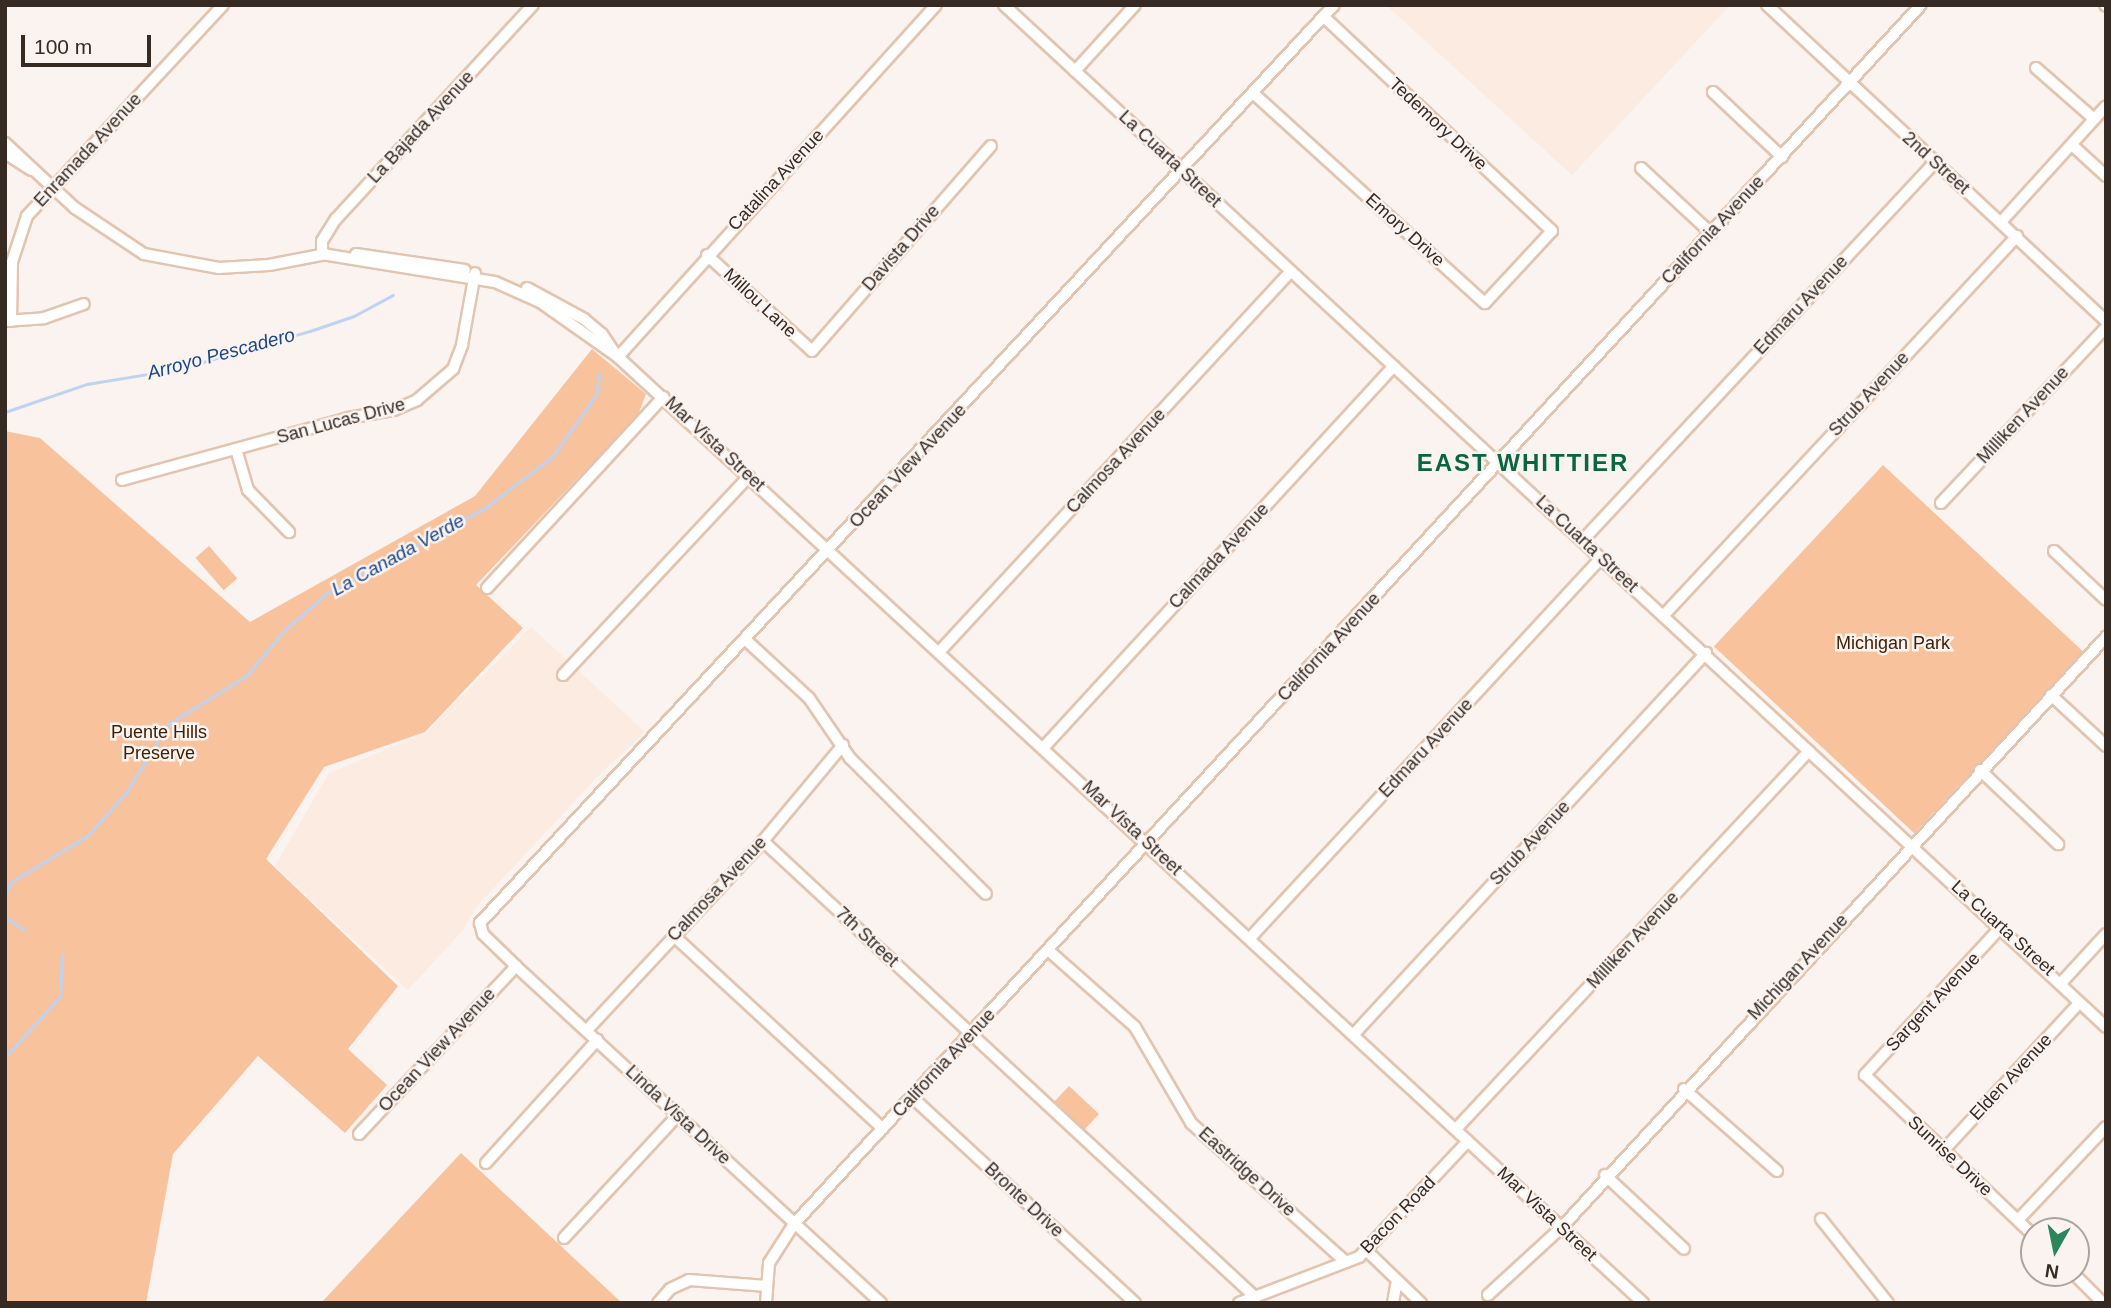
<!DOCTYPE html>
<style>
body{margin:0}
#map{position:relative;width:2111px;height:1308px;overflow:hidden;background:#faf3ef;font-family:Helvetica,sans-serif}
div>[style]{position:absolute}
.built>*{inset:0;background:#fbebe0}
.green>*{inset:0;background:#f8c29c;transform-origin:0 0}
.stream>*{height:2.5px;margin:-1.25px;padding:0 1.25px;transform-origin:1.25px;border-radius:1.25px;background:#bed3f2}
.roads{filter:drop-shadow(2px 0 #e3c4ae) drop-shadow(-2px 0 #e3c4ae) drop-shadow(0 2px #e3c4ae) drop-shadow(0 -2px #e3c4ae)}
.minor>*{height:10px;margin:-5px;padding:0 5px;transform-origin:5px;border-radius:5px;background:#fff}
span{translate:-50% -50%;white-space:nowrap;text-align:center;line-height:1.15;-webkit-text-stroke:5px #faf3ef;paint-order:stroke}
.street-label{font-size:18px;color:#362a22}
.park-label{font-size:18px;color:#402107}
.water-label{font-size:19px;color:#19498b;font-style:italic}
.district-label{font-size:24px;color:#096641;font-weight:700;letter-spacing:2px}
.frame{position:absolute;inset:0;border:7px solid #362a22;pointer-events:none}
.north{position:absolute;left:2020px;top:1217px;width:70px;height:70px;box-sizing:border-box;background:#faf3ef;border:2px solid #aca39d;border-radius:50%;rotate:189deg;font-size:19px;font-weight:700;line-height:28px;text-align:center;color:#362a22}
.north::after{content:'';display:block;margin:auto;width:24px;height:32px;background:#2b865c;clip-path:polygon(50% 0,100% 100%,50% 72%,0 100%)}
.scale{position:absolute;left:21px;top:35px;width:130px;height:32px;box-sizing:border-box;border:4px solid #362a22;border-top:0;padding-left:9px;font-size:21px;line-height:24px;white-space:nowrap;color:#362a22;-webkit-text-stroke:5px #faf3ef;paint-order:stroke}
</style>
<div id="map">
<div class="built">
<i style="clip-path:polygon(1386px 5px,1730px 5px,1572px 175px)"></i>
<i style="clip-path:polygon(531px 627px,645px 732px,599px 775px,476px 907px,462px 931px,408px 990px,275px 866px,329px 773px,426px 733px)"></i>
</div>
<div class="green">
<i style="clip-path:polygon(592px 349px,646px 394px,638px 415px,476px 585px,523px 628px,425px 732px,324px 767px,266px 859px,398px 986px,348px 1049px,387px 1085px,345px 1133px,258px 1056px,173px 1154px,146px 1303px,5px 1303px,5px 431px,40px 438px,250px 622px,475px 496px)"></i>
<i style="left:1883px;top:465px;width:274px;height:248px;rotate:43deg"></i>
<i style="left:209px;top:546px;width:43px;height:18px;rotate:49deg"></i>
<i style="left:1069px;top:1086px;width:41px;height:22px;rotate:43deg"></i>
<i style="clip-path:polygon(461px 1153px,622px 1303px,321px 1303px)"></i>
</div>
<div class="stream">
<i style="left:5px;top:412px;width:87px;rotate:-18.9deg"></i>
<i style="left:87px;top:384px;width:93px;rotate:-9.3deg"></i>
<i style="left:179px;top:369px;width:136px;rotate:-16.2deg"></i>
<i style="left:310px;top:331px;width:46px;rotate:-18.8deg"></i>
<i style="left:354px;top:316px;width:44px;rotate:-28.3deg"></i>
<i style="left:5px;top:896px;width:15px;rotate:-67deg"></i>
<i style="left:11px;top:882px;width:89px;rotate:-31.2deg"></i>
<i style="left:87px;top:836px;width:58px;rotate:-47.8deg"></i>
<i style="left:126px;top:793px;width:81px;rotate:-58.7deg"></i>
<i style="left:168px;top:724px;width:92px;rotate:-31.6deg"></i>
<i style="left:246px;top:676px;width:57px;rotate:-49.9deg"></i>
<i style="left:283px;top:632px;width:59px;rotate:-41.6deg"></i>
<i style="left:327px;top:593px;width:179px;rotate:-28.3deg"></i>
<i style="left:485px;top:508px;width:84px;rotate:-37.3deg"></i>
<i style="left:552px;top:457px;width:76px;rotate:-54.6deg"></i>
<i style="left:596px;top:395px;width:20px;rotate:-81deg"></i>
<i style="left:5px;top:916px;width:24px;rotate:36deg"></i>
<i style="left:5px;top:1057px;width:81px;rotate:-47.5deg"></i>
<i style="left:60px;top:997px;width:43px;rotate:-87.3deg"></i>
</div>
<div class="roads">
<div class="minor">
<i style="left:1004px;top:5px;width:1503px;rotate:42.84deg"></i>
<i style="left:1767px;top:5px;width:463px;rotate:43deg"></i>
<i style="left:2105px;top:5px;width:1px;rotate:45deg"></i>
<i style="left:2036px;top:68px;width:77px;rotate:41.3deg"></i>
<i style="left:1075px;top:71px;width:89px;rotate:-47.7deg"></i>
<i style="left:1713px;top:92px;width:95px;rotate:43.3deg"></i>
<i style="left:1253px;top:93px;width:313px;rotate:42.2deg"></i>
<i style="left:1485px;top:303px;width:98px;rotate:-47.1deg"></i>
<i style="left:1552px;top:231px;width:313px;rotate:-136.8deg"></i>
<i style="left:5px;top:143px;width:96px;rotate:42.9deg"></i>
<i style="left:75px;top:208px;width:83px;rotate:33.7deg"></i>
<i style="left:144px;top:254px;width:76px;rotate:10.6deg"></i>
<i style="left:219px;top:268px;width:50px;rotate:-3.4deg"></i>
<i style="left:269px;top:265px;width:58px;rotate:-10.9deg"></i>
<i style="left:2072px;top:145px;width:46px;rotate:42.4deg"></i>
<i style="left:5px;top:153px;width:31px;rotate:33deg"></i>
<i style="left:1641px;top:168px;width:96px;rotate:42.9deg"></i>
<i style="left:2001px;top:222px;width:156px;rotate:-47.8deg"></i>
<i style="left:322px;top:254px;width:175px;rotate:9.2deg"></i>
<i style="left:495px;top:282px;width:49px;rotate:24deg"></i>
<i style="left:540px;top:302px;width:95px;rotate:35.2deg"></i>
<i style="left:618px;top:357px;width:1395px;rotate:42.7deg"></i>
<i style="left:322px;top:254px;width:13px;rotate:-90deg"></i>
<i style="left:322px;top:241px;width:26px;rotate:-58deg"></i>
<i style="left:336px;top:219px;width:291px;rotate:-47.4deg"></i>
<i style="left:356px;top:254px;width:110px;rotate:8.4deg"></i>
<i style="left:707px;top:255px;width:142px;rotate:42.4deg"></i>
<i style="left:812px;top:351px;width:272px;rotate:-48.9deg"></i>
<i style="left:527px;top:288px;width:65px;rotate:28.5deg"></i>
<i style="left:584px;top:319px;width:23px;rotate:40deg"></i>
<i style="left:602px;top:334px;width:25px;rotate:56deg"></i>
<i style="left:5px;top:321px;width:39px;rotate:-4deg"></i>
<i style="left:44px;top:318px;width:42px;rotate:-19.3deg"></i>
<i style="left:11px;top:321px;width:59px;rotate:-89deg"></i>
<i style="left:12px;top:262px;width:48px;rotate:-71.9deg"></i>
<i style="left:27px;top:216px;width:288px;rotate:-47.1deg"></i>
<i style="left:618px;top:357px;width:474px;rotate:-47.9deg"></i>
<i style="left:236px;top:449px;width:43px;rotate:73.7deg"></i>
<i style="left:248px;top:490px;width:59px;rotate:45.7deg"></i>
<i style="left:122px;top:480px;width:234px;rotate:-15.3deg"></i>
<i style="left:348px;top:418px;width:47px;rotate:-9.9deg"></i>
<i style="left:394px;top:410px;width:25px;rotate:-23deg"></i>
<i style="left:417px;top:400px;width:48px;rotate:-40.7deg"></i>
<i style="left:453px;top:369px;width:26px;rotate:-69deg"></i>
<i style="left:462px;top:345px;width:73px;rotate:-79.8deg"></i>
<i style="left:1941px;top:503px;width:241px;rotate:-46.8deg"></i>
<i style="left:1582px;top:541px;width:518px;rotate:-47.03deg"></i>
<i style="left:2054px;top:551px;width:71px;rotate:43.3deg"></i>
<i style="left:487px;top:588px;width:260px;rotate:-47.3deg"></i>
<i style="left:1664px;top:615px;width:518px;rotate:-47.03deg"></i>
<i style="left:747px;top:641px;width:84px;rotate:42.6deg"></i>
<i style="left:809px;top:698px;width:73px;rotate:55.7deg"></i>
<i style="left:850px;top:758px;width:192px;rotate:45deg"></i>
<i style="left:940px;top:651px;width:517px;rotate:-47.27deg"></i>
<i style="left:563px;top:675px;width:272px;rotate:-46.9deg"></i>
<i style="left:2051px;top:695px;width:75px;rotate:42.8deg"></i>
<i style="left:1044px;top:747px;width:517px;rotate:-47.43deg"></i>
<i style="left:1980px;top:770px;width:108px;rotate:43.5deg"></i>
<i style="left:763px;top:841px;width:671px;rotate:42.83deg"></i>
<i style="left:2000px;top:928px;width:200px;rotate:132.6deg"></i>
<i style="left:1865px;top:1075px;width:233px;rotate:43.6deg"></i>
<i style="left:674px;top:936px;width:284px;rotate:42.7deg"></i>
<i style="left:1250px;top:938px;width:517px;rotate:-47.27deg"></i>
<i style="left:1048px;top:950px;width:116px;rotate:41.5deg"></i>
<i style="left:1135px;top:1027px;width:111px;rotate:59.7deg"></i>
<i style="left:1191px;top:1123px;width:208px;rotate:41.9deg"></i>
<i style="left:2062px;top:982px;width:65px;rotate:-47.5deg"></i>
<i style="left:587px;top:1030px;width:258px;rotate:-47deg"></i>
<i style="left:763px;top:841px;width:125px;rotate:-50.2deg"></i>
<i style="left:1354px;top:1034px;width:519px;rotate:-47.27deg"></i>
<i style="left:1684px;top:1089px;width:124px;rotate:41.4deg"></i>
<i style="left:913px;top:1098px;width:302px;rotate:42.7deg"></i>
<i style="left:1456px;top:1129px;width:517px;rotate:-46.96deg"></i>
<i style="left:359px;top:1134px;width:230px;rotate:-46.9deg"></i>
<i style="left:1943px;top:1151px;width:201px;rotate:-47.4deg"></i>
<i style="left:486px;top:1163px;width:166px;rotate:-47.9deg"></i>
<i style="left:1605px;top:1175px;width:108px;rotate:43.1deg"></i>
<i style="left:1821px;top:1219px;width:107px;rotate:51.4deg"></i>
<i style="left:2018px;top:1220px;width:128px;rotate:-46.6deg"></i>
<i style="left:564px;top:1238px;width:168px;rotate:-47.2deg"></i>
<i style="left:1367px;top:1251px;width:75px;rotate:43.9deg"></i>
<i style="left:2073px;top:1273px;width:42px;rotate:45deg"></i>
<i style="left:1488px;top:1295px;width:100px;rotate:-42.6deg"></i>
<i style="left:1562px;top:1227px;width:803px;rotate:-47.32deg"></i>
<i style="left:658px;top:1303px;width:18px;rotate:-49deg"></i>
<i style="left:670px;top:1289px;width:21px;rotate:-25deg"></i>
<i style="left:689px;top:1280px;width:78px;rotate:4.4deg"></i>
<i style="left:766px;top:1303px;width:40px;rotate:-85.7deg"></i>
<i style="left:769px;top:1263px;width:46px;rotate:-57.3deg"></i>
<i style="left:794px;top:1224px;width:1660px;rotate:-47.25deg"></i>
<i style="left:881px;top:1303px;width:497px;rotate:-137.3deg"></i>
<i style="left:516px;top:966px;width:46px;rotate:-135.9deg"></i>
<i style="left:483px;top:934px;width:11px;rotate:-105deg"></i>
<i style="left:480px;top:923px;width:1254px;rotate:-47.07deg"></i>
<i style="left:1239px;top:1303px;width:129px;rotate:-21deg"></i>
<i style="left:1359px;top:1257px;width:159px;rotate:-46.8deg"></i>
<i style="left:1393px;top:1303px;width:23px;rotate:-80deg"></i>
</div>
</div>
<div class="street-label">
<span style="left:1438px;top:124px;rotate:43deg">Tedemory Drive</span>
<span style="left:421px;top:127px;rotate:-47deg">La Bajada Avenue</span>
<span style="left:88px;top:150px;rotate:-47deg">Enramada Avenue</span>
<span style="left:1170px;top:159px;rotate:43deg">La Cuarta Street</span>
<span style="left:1936px;top:163px;rotate:42deg">2nd Street</span>
<span style="left:776px;top:180px;rotate:-47deg">Catalina Avenue</span>
<span style="left:1405px;top:230px;rotate:42deg">Emory Drive</span>
<span style="left:1713px;top:230px;rotate:-47deg">California Avenue</span>
<span style="left:901px;top:248px;rotate:-49deg">Davista Drive</span>
<span style="left:760px;top:303px;rotate:43deg">Millou Lane</span>
<span style="left:1801px;top:305px;rotate:-47deg">Edmaru Avenue</span>
<span style="left:1869px;top:394px;rotate:-47deg">Strub Avenue</span>
<span style="left:2023px;top:415px;rotate:-47deg">Milliken Avenue</span>
<span style="left:341px;top:421px;rotate:-15deg">San Lucas Drive</span>
<span style="left:715px;top:444px;rotate:43deg">Mar Vista Street</span>
<span style="left:1116px;top:461px;rotate:-47deg">Calmosa Avenue</span>
<span style="left:908px;top:466px;rotate:-47deg">Ocean View Avenue</span>
<span style="left:1587px;top:544px;rotate:43deg">La Cuarta Street</span>
<span style="left:1219px;top:556px;rotate:-47deg">Calmada Avenue</span>
<span style="left:1329px;top:647px;rotate:-47deg">California Avenue</span>
<span style="left:1426px;top:748px;rotate:-47deg">Edmaru Avenue</span>
<span style="left:1132px;top:828px;rotate:43deg">Mar Vista Street</span>
<span style="left:1530px;top:843px;rotate:-47deg">Strub Avenue</span>
<span style="left:717px;top:889px;rotate:-47deg">Calmosa Avenue</span>
<span style="left:2003px;top:928px;rotate:42deg">La Cuarta Street</span>
<span style="left:867px;top:937px;rotate:43deg">7th Street</span>
<span style="left:1633px;top:940px;rotate:-47deg">Milliken Avenue</span>
<span style="left:1798px;top:967px;rotate:-47deg">Michigan Avenue</span>
<span style="left:1933px;top:1002px;rotate:-47deg">Sargent Avenue</span>
<span style="left:437px;top:1050px;rotate:-47deg">Ocean View Avenue</span>
<span style="left:944px;top:1063px;rotate:-47deg">California Avenue</span>
<span style="left:2011px;top:1077px;rotate:-47deg">Elden Avenue</span>
<span style="left:678px;top:1115px;rotate:43deg">Linda Vista Drive</span>
<span style="left:1950px;top:1156px;rotate:43deg">Sunrise Drive</span>
<span style="left:1247px;top:1172px;rotate:42deg">Eastridge Drive</span>
<span style="left:1024px;top:1200px;rotate:43deg">Bronte Drive</span>
<span style="left:1547px;top:1214px;rotate:43deg">Mar Vista Street</span>
<span style="left:1398px;top:1215px;rotate:-46deg">Bacon Road</span>
</div>
<div class="park-label">
<span style="left:1893px;top:643px">Michigan Park</span>
<span style="left:159px;top:743px">Puente Hills<br>Preserve</span>
</div>
<div class="water-label">
<span style="left:221px;top:354px;rotate:-15deg">Arroyo Pescadero</span>
<span style="left:398px;top:555px;rotate:-29deg">La Canada Verde</span>
</div>
<div class="district-label">
<span style="left:1523px;top:463px">EAST WHITTIER</span>
</div>
<div class="frame"></div>
<div class="north">N</div>
<div class="scale">100 m</div>
</div>
